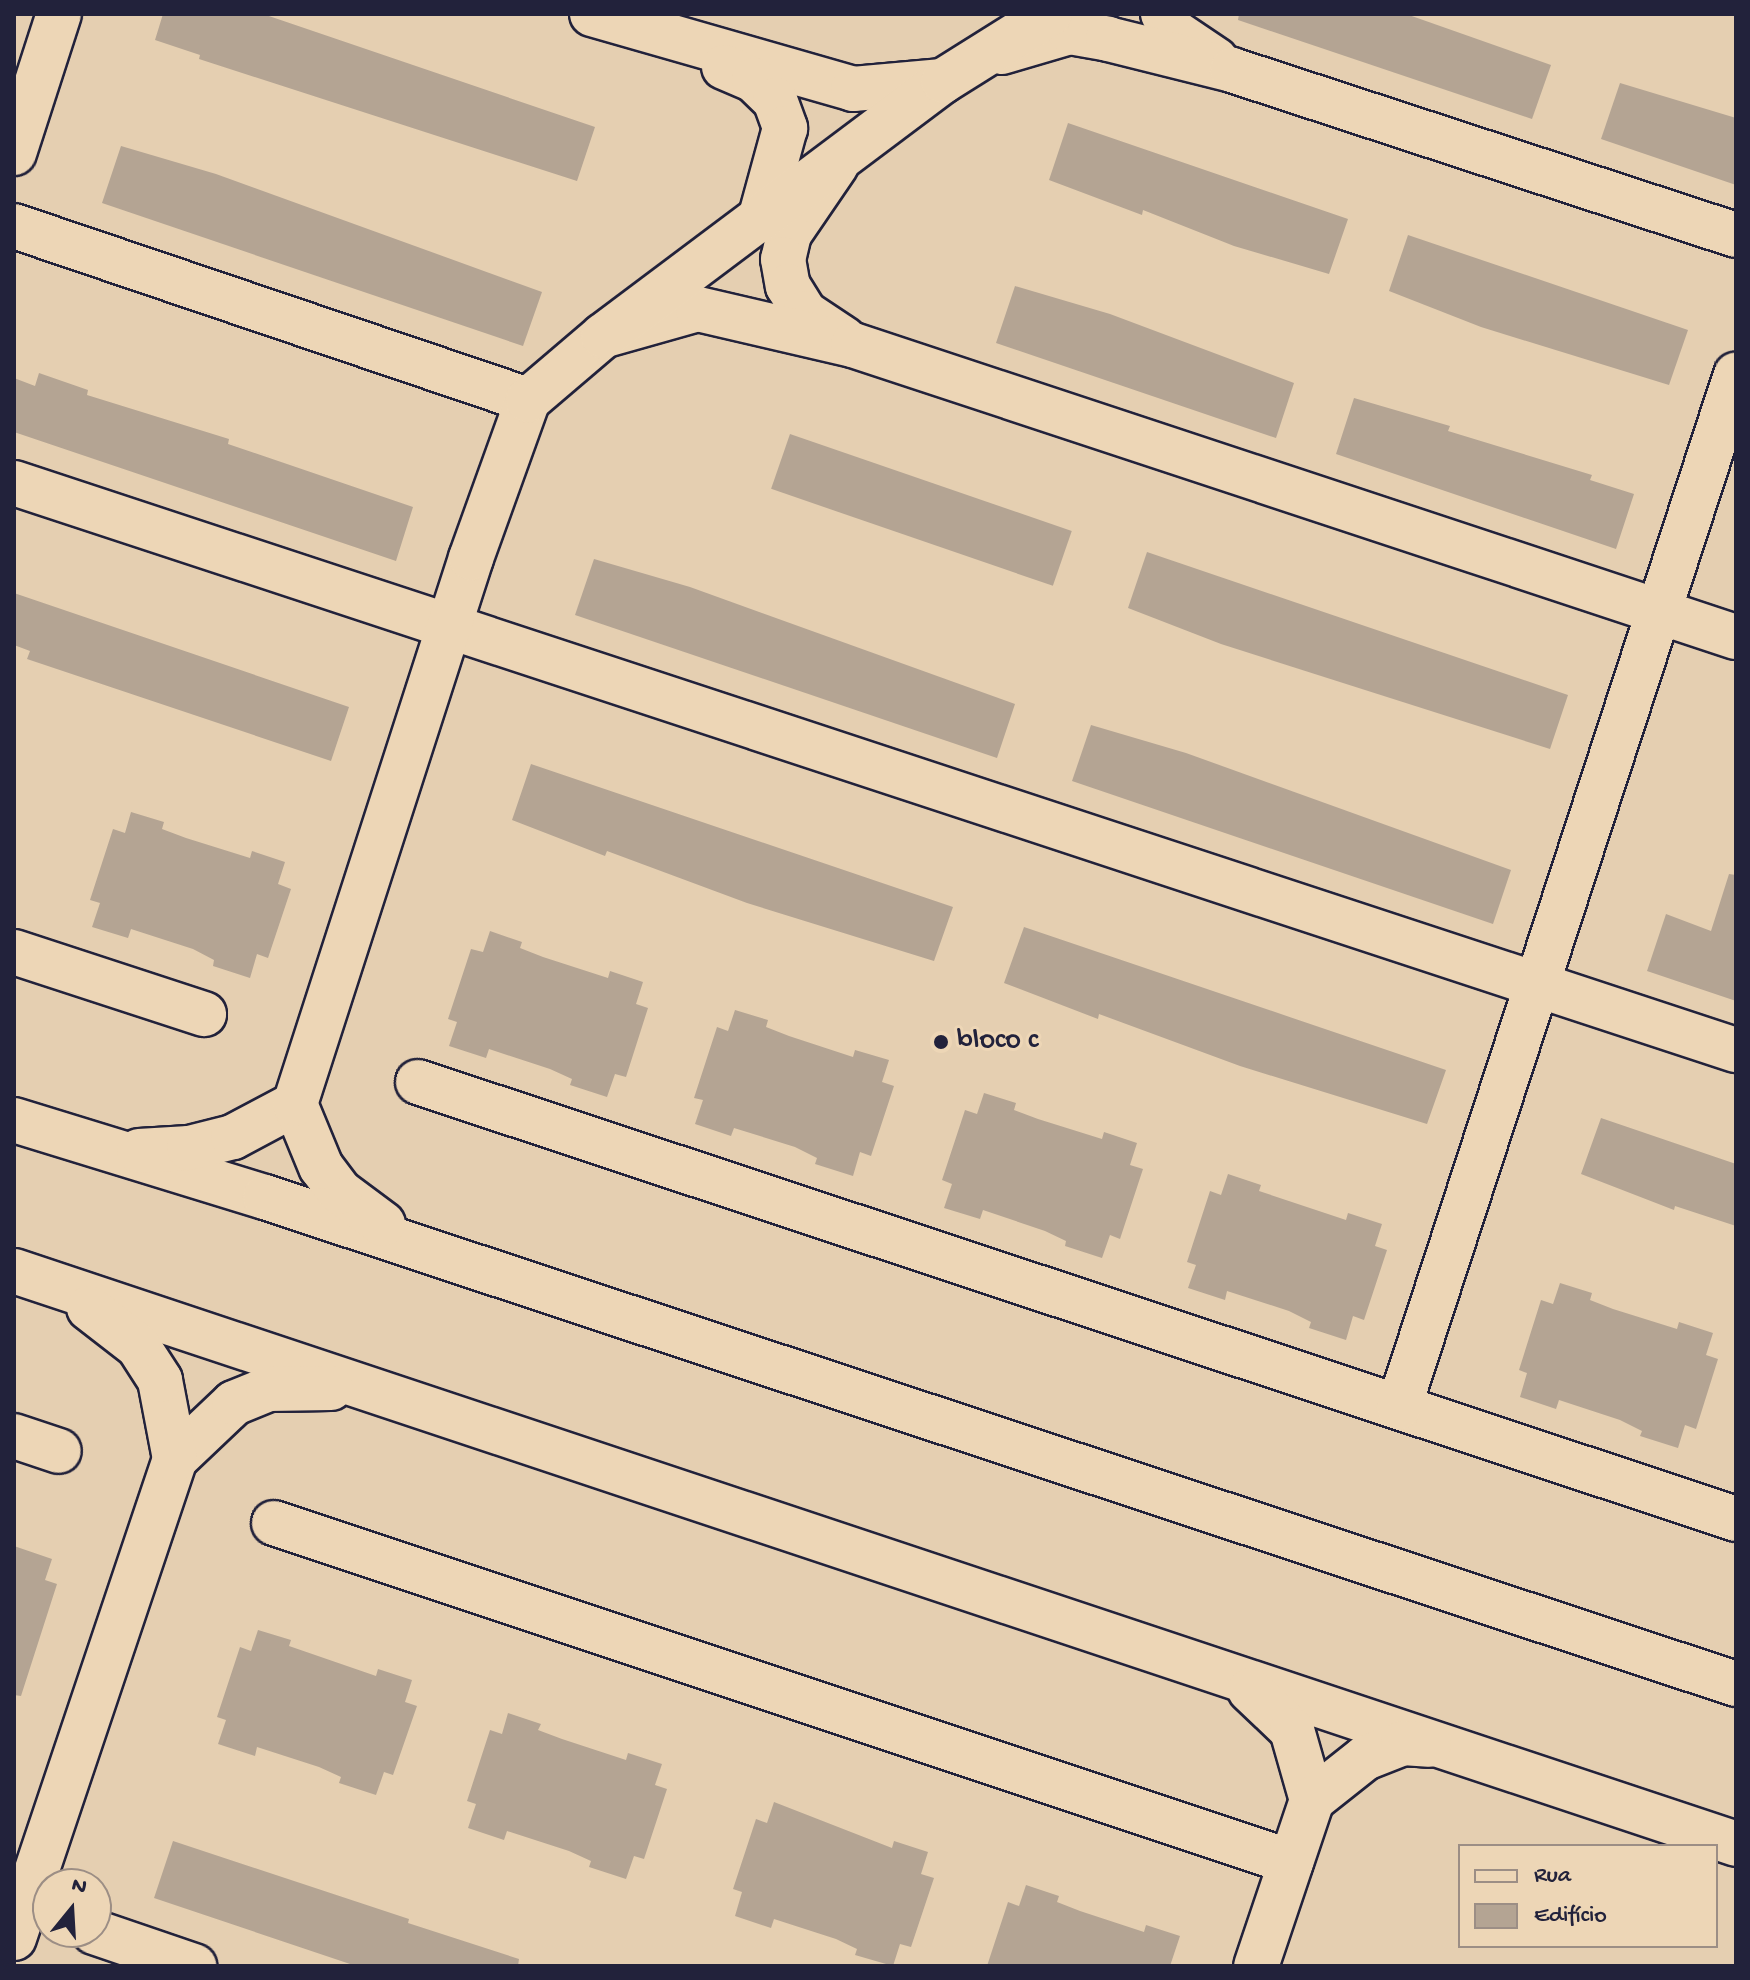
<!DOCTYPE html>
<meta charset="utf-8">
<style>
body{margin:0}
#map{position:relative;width:1750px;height:1980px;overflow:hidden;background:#e5cfb1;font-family:"Gochi Hand",sans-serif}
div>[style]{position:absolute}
.building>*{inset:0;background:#b4a493;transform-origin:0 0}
.roads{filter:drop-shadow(2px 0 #22223b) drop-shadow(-2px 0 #22223b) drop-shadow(0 2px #22223b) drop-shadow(0 -2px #22223b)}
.minor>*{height:44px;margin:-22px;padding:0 22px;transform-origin:22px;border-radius:22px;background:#edd6b6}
.tertiary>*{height:44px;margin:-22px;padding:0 22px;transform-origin:22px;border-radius:22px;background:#edd6b6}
.dots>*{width:22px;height:22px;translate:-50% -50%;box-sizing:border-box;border:4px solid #edd6b6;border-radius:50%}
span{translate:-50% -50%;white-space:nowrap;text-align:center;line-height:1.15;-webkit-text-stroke:6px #edd6b6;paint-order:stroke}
.poi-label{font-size:30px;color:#22223b}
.left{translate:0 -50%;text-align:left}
.frame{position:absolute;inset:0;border:16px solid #22223b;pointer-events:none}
.legend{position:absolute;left:1458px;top:1844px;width:260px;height:104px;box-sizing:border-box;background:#edd6b6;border:2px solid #9c8e85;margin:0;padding:10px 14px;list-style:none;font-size:24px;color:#22223b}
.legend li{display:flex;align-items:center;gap:16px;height:40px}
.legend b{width:40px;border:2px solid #9c8e85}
.north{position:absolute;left:32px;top:1868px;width:80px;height:80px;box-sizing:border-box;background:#edd6b6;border:2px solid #9c8e85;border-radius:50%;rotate:18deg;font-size:22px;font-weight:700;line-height:32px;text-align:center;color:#22223b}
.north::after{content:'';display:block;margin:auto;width:28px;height:36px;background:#22223b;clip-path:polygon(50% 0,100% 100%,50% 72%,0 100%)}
</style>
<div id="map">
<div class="building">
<i style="clip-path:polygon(163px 14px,263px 14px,595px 127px,577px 181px,199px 59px,200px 55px,155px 40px)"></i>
<i style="clip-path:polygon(1239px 14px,1406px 14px,1551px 65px,1532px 119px,1238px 20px)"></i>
<i style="clip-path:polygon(1620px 83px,1736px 118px,1736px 185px,1601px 139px)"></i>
<i style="clip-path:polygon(1068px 123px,1348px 219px,1329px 274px,1234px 246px,1143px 210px,1142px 215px,1049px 180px)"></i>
<i style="clip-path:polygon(121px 146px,216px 174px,542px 292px,523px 346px,102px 203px)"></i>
<i style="clip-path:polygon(1408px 235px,1688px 330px,1669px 385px,1481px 327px,1389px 291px)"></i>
<i style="clip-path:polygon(1015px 286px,1110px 314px,1294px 383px,1276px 438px,996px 343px)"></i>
<i style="clip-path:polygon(39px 373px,88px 390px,87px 395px,229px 439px,228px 444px,413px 507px,396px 561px,14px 432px,14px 378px,35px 386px)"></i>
<i style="clip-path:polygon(1354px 398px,1450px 426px,1448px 431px,1592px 475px,1590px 480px,1634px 494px,1616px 549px,1336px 454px)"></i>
<i style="left:790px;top:434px;width:298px;height:58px;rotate:19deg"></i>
<i style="clip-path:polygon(1147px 552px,1568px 695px,1550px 749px,1221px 644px,1128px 608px)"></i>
<i style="clip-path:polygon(594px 559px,690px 587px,1015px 704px,997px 758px,575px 615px)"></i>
<i style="clip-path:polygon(14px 593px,349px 707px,331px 761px,27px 659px,30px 651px,14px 645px)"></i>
<i style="clip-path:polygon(1091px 725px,1186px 753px,1511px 870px,1493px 924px,1072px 781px)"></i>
<i style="clip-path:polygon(531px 764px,953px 907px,934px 961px,747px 903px,607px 851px,605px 856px,512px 820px)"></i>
<i style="clip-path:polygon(131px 812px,164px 822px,162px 829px,186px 838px,250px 858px,252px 851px,285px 862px,278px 884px,291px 889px,268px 958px,257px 954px,250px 978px,213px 966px,214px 960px,193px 949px,131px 929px,128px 938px,92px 927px,100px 903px,90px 900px,113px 829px,125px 833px)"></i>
<i style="clip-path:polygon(1729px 874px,1736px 875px,1736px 1001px,1647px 971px,1666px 914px,1711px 931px)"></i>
<i style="clip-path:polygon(1024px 927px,1446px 1070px,1427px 1124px,1240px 1066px,1099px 1014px,1098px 1019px,1004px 983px)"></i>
<i style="clip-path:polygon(490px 931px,522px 942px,520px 948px,543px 957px,608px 978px,610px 971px,643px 982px,636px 1004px,648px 1008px,626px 1077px,615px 1074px,607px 1097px,570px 1085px,572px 1079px,550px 1069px,489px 1049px,486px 1058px,449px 1046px,457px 1022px,448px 1019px,471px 949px,483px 952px)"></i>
<i style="clip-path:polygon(735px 1010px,768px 1020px,766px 1027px,789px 1036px,853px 1057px,855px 1050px,889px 1060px,882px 1082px,894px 1086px,871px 1156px,860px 1152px,853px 1176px,815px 1164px,817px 1158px,795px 1147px,734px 1128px,731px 1136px,695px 1124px,703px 1100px,694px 1098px,717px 1027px,728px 1031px)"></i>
<i style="clip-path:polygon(984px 1093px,1016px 1103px,1014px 1110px,1038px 1119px,1102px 1139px,1104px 1132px,1137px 1143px,1130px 1165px,1143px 1169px,1120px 1239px,1110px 1235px,1102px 1258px,1065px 1246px,1066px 1241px,1045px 1231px,983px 1210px,980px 1219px,944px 1208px,952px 1184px,942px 1180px,965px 1110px,977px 1114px)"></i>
<i style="clip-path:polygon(1601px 1118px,1736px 1164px,1736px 1226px,1675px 1206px,1674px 1210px,1581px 1174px)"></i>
<i style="clip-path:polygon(1228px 1174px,1261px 1185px,1259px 1191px,1346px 1220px,1348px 1213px,1382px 1224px,1375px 1246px,1387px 1250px,1364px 1320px,1353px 1316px,1346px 1340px,1309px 1328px,1311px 1322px,1289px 1311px,1227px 1291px,1225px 1300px,1188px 1288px,1196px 1265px,1187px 1262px,1210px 1191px,1221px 1195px)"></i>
<i style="clip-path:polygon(1560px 1283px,1592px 1293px,1590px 1300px,1613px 1309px,1677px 1329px,1679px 1322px,1713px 1333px,1706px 1355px,1718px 1359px,1696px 1429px,1685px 1425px,1678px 1448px,1640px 1436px,1642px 1431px,1620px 1420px,1559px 1400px,1556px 1409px,1520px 1397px,1527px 1373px,1519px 1370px,1541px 1300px,1553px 1304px)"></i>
<i style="clip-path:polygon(14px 1546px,52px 1559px,45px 1580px,57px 1584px,21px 1696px,14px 1695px)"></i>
<i style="clip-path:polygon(258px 1630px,291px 1640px,289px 1646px,376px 1676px,378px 1669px,412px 1680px,405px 1702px,417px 1706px,393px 1775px,384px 1772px,376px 1795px,339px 1783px,341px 1777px,319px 1767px,257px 1747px,255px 1756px,218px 1744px,226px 1720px,217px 1717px,240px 1647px,251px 1651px)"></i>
<i style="clip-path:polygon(508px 1713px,541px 1724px,538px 1730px,562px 1739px,626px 1760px,628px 1753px,662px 1764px,655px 1785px,667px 1789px,644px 1859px,634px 1856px,626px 1879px,589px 1867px,591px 1861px,569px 1851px,507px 1831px,504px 1840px,468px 1828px,476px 1804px,467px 1801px,490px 1730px,502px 1734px)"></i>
<i style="clip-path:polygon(774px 1802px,892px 1848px,894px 1841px,928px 1852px,921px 1874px,934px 1878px,911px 1947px,900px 1944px,893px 1966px,855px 1955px,857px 1949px,836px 1939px,774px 1919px,771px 1928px,735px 1916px,742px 1892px,733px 1889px,756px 1819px,767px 1823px)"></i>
<i style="clip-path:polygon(173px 1841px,409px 1919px,408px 1923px,519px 1959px,518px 1966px,356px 1966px,154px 1898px)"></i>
<i style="clip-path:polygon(1026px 1885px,1059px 1896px,1057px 1902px,1080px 1911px,1144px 1932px,1146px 1925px,1180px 1936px,1170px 1966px,987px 1966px,1008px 1902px,1019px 1906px)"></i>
</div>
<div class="roads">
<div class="minor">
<i style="left:592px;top:14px;width:272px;rotate:16deg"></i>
<i style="left:853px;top:89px;width:90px;rotate:-5.1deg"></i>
<i style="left:1163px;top:14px;width:20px;rotate:60deg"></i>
<i style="left:1173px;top:31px;width:52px;rotate:34deg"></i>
<i style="left:1002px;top:52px;width:71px;rotate:-16.4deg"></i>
<i style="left:1070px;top:32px;width:39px;rotate:10deg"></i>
<i style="left:1108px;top:39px;width:128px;rotate:14deg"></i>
<i style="left:1232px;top:70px;width:530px;rotate:18.13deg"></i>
<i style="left:724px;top:67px;width:33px;rotate:23deg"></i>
<i style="left:754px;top:80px;width:29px;rotate:44deg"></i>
<i style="left:775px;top:100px;width:30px;rotate:70deg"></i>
<i style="left:785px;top:128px;width:91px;rotate:105.3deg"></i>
<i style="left:14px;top:153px;width:146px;rotate:-72.1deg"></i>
<i style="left:836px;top:165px;width:83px;rotate:124.3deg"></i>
<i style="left:789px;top:234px;width:26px;rotate:103deg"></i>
<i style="left:783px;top:259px;width:27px;rotate:80deg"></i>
<i style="left:788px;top:286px;width:32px;rotate:58deg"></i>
<i style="left:805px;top:313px;width:47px;rotate:33.7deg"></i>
<i style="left:14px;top:226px;width:543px;rotate:18.7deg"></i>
<i style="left:609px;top:334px;width:92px;rotate:-15.7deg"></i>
<i style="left:698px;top:309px;width:159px;rotate:13.1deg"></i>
<i style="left:853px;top:345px;width:930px;rotate:18.3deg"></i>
<i style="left:14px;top:483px;width:1813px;rotate:18.23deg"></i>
<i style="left:14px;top:952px;width:200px;rotate:18.1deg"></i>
<i style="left:418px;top:1082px;width:1389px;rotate:18.34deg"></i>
<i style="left:1399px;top:1407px;width:1086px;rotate:-71.92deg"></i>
<i style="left:14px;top:1436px;width:47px;rotate:18.4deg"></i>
<i style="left:274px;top:1523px;width:1072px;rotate:18.43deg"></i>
<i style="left:94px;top:1932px;width:106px;rotate:18.8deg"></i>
</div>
<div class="tertiary">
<i style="left:14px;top:1120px;width:263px;rotate:17.1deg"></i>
<i style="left:265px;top:1197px;width:1550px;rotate:18.32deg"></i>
<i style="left:139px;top:1151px;width:50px;rotate:-3.4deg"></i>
<i style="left:189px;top:1148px;width:45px;rotate:-14deg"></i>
<i style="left:233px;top:1137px;width:70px;rotate:-28deg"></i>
<i style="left:383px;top:1224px;width:54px;rotate:-143.3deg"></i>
<i style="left:340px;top:1192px;width:31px;rotate:-127deg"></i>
<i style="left:321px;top:1167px;width:68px;rotate:-112.4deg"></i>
<i style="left:295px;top:1104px;width:574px;rotate:-72.13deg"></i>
<i style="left:471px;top:558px;width:168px;rotate:-70.2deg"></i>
<i style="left:528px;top:400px;width:99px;rotate:-40.5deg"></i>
<i style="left:603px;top:336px;width:425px;rotate:-36.9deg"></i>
<i style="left:943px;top:81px;width:126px;rotate:-32.1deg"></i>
<i style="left:14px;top:1271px;width:1815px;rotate:18.4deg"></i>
<i style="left:175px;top:1459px;width:81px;rotate:-43.5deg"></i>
<i style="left:234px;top:1403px;width:37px;rotate:-22deg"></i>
<i style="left:268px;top:1389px;width:63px;rotate:-0.9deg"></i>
<i style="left:1250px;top:1690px;width:58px;rotate:43.6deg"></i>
<i style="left:1292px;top:1730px;width:73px;rotate:74.1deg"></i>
<i style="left:1312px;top:1800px;width:175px;rotate:108.6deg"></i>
<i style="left:1312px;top:1800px;width:68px;rotate:-38.4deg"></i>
<i style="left:1365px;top:1758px;width:41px;rotate:-21.5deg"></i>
<i style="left:1403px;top:1743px;width:26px;rotate:4deg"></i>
<i style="left:14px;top:1938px;width:505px;rotate:-71.42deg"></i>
<i style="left:175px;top:1459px;width:80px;rotate:-100.8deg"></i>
<i style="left:160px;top:1380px;width:40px;rotate:-122.9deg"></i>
<i style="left:138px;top:1346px;width:62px;rotate:-142.2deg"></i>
</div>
</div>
<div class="dots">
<i style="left:941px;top:1042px;background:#22223b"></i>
</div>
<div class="poi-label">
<span class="left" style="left:957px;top:1042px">bloco c</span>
</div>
<div class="frame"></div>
<ul class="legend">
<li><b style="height:10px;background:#edd6b6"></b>Rua</li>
<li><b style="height:22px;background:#b4a493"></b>Edifício</li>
</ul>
<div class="north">N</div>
</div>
